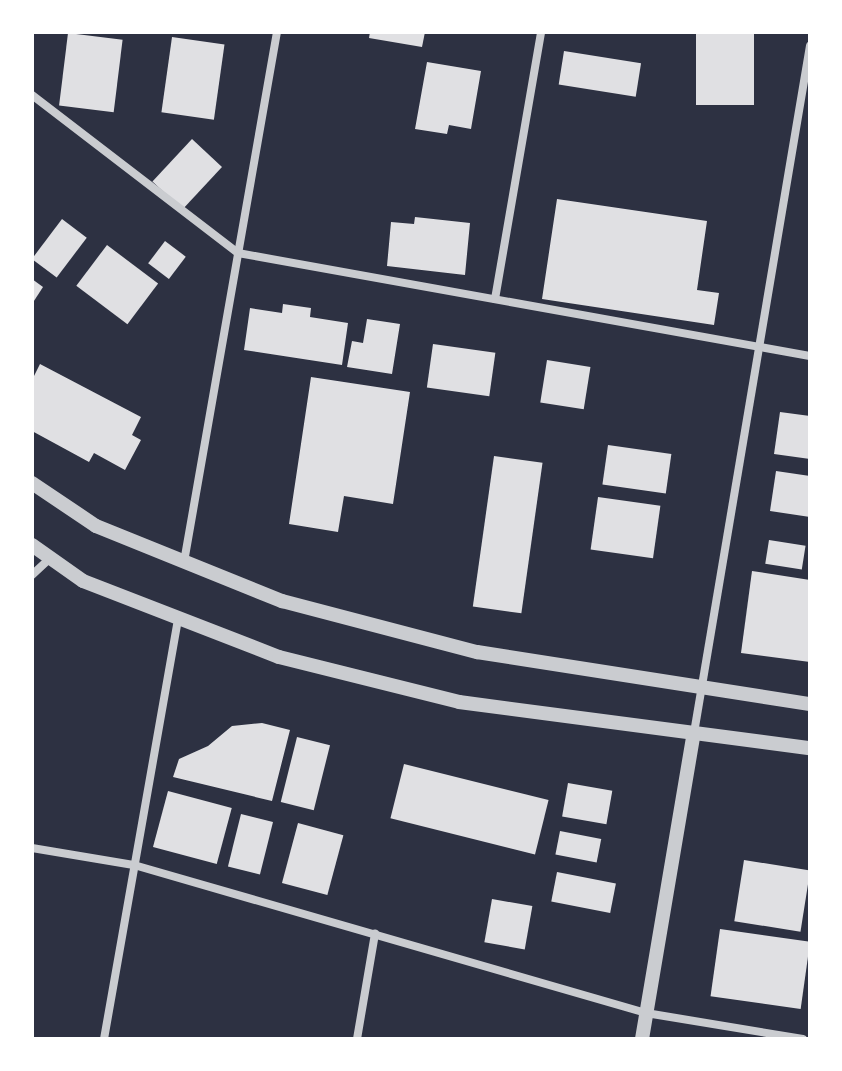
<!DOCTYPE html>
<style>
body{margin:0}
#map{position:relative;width:842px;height:1071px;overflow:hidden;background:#2d3142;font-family:"Alegreya Sans",sans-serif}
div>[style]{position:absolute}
.building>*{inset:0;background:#e0e0e3;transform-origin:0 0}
.minor>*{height:8px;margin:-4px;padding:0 4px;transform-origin:4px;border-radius:4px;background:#caccd0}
.tertiary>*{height:14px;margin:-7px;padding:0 7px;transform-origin:7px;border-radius:7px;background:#caccd0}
span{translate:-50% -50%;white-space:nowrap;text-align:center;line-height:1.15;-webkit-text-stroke:8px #fff;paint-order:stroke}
.frame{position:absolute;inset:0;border:34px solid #fff;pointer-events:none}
</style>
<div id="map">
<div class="building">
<i style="clip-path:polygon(370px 32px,425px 32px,422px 47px,369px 38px)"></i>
<i style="left:696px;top:32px;width:58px;height:73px"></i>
<i style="left:68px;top:33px;width:55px;height:73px;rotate:7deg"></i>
<i style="left:172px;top:37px;width:53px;height:76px;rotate:8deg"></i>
<i style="left:564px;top:51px;width:78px;height:34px;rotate:9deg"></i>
<i style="clip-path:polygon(427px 62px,481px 71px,471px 129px,449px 125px,447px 134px,415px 129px)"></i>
<i style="left:192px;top:139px;width:41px;height:58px;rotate:43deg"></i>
<i style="clip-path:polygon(557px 199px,707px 221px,697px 290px,719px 293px,714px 325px,542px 299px)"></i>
<i style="clip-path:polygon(415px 217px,470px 223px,465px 275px,387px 266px,391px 222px,414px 224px)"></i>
<i style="left:62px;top:219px;width:31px;height:50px;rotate:37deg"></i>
<i style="left:165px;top:241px;width:26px;height:28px;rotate:37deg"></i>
<i style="left:107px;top:245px;width:64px;height:51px;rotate:37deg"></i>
<i style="clip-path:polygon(32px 279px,43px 287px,32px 304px)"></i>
<i style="clip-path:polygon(283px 304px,311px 308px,310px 317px,348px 323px,342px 365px,244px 350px,250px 308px,282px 313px)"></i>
<i style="clip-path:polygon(367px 319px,400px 324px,392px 374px,347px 367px,352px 341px,363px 343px)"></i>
<i style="left:433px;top:344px;width:63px;height:44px;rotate:8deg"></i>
<i style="left:547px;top:360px;width:44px;height:43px;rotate:9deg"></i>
<i style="clip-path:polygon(40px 364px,141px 417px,132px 435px,141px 440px,125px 470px,94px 453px,89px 462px,32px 431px,32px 380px)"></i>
<i style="clip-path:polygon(311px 377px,410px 392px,393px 504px,344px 496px,338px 532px,289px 524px)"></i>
<i style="clip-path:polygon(780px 412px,810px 416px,810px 459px,774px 454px)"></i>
<i style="left:608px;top:445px;width:64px;height:40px;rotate:8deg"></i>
<i style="left:494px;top:456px;width:49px;height:152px;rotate:8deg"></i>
<i style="clip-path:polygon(776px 471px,810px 476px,810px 517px,770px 511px)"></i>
<i style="left:598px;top:497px;width:63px;height:53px;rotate:8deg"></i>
<i style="left:769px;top:540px;width:37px;height:24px;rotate:9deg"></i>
<i style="clip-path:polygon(752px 571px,810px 580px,810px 662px,741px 653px)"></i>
<i style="clip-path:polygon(262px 723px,290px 730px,272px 801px,173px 777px,179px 759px,208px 746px,232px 726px)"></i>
<i style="left:297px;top:737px;width:34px;height:67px;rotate:14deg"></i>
<i style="left:404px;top:764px;width:149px;height:56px;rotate:14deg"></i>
<i style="left:568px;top:783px;width:45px;height:34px;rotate:10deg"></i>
<i style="left:168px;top:791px;width:66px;height:58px;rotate:15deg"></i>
<i style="left:241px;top:814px;width:33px;height:54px;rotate:14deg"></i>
<i style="left:298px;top:823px;width:47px;height:62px;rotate:15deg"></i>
<i style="left:560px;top:831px;width:42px;height:24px;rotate:11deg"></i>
<i style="left:744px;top:860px;width:67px;height:62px;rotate:9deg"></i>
<i style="left:557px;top:872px;width:60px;height:30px;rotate:11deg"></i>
<i style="left:492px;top:899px;width:41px;height:44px;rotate:10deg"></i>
<i style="left:720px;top:929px;width:91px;height:68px;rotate:8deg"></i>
</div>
<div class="minor">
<i style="left:32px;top:95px;width:260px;rotate:37.5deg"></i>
<i style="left:238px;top:253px;width:581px;rotate:10.21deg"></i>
<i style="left:495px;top:299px;width:271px;rotate:-80.2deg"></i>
<i style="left:184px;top:562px;width:538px;rotate:-80.05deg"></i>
<i style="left:32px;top:575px;width:25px;rotate:-43deg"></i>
<i style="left:694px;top:733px;width:697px;rotate:-80.42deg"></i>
<i style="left:32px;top:848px;width:103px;rotate:9.5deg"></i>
<i style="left:134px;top:865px;width:533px;rotate:16.12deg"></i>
<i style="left:646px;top:1013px;width:159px;rotate:9.4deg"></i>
<i style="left:104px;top:1039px;width:427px;rotate:-80deg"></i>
<i style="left:357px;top:1039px;width:107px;rotate:-80.3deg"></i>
</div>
<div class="tertiary">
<i style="left:32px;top:483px;width:77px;rotate:33.9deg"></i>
<i style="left:96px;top:526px;width:201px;rotate:22deg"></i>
<i style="left:282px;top:601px;width:202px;rotate:14.7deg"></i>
<i style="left:477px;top:652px;width:337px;rotate:8.9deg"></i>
<i style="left:32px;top:545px;width:62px;rotate:35.2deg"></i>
<i style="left:83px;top:581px;width:210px;rotate:21.2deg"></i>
<i style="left:279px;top:657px;width:186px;rotate:14deg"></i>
<i style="left:459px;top:702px;width:354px;rotate:7.5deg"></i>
<i style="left:642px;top:1039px;width:310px;rotate:-80.4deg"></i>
</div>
<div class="frame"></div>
</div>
